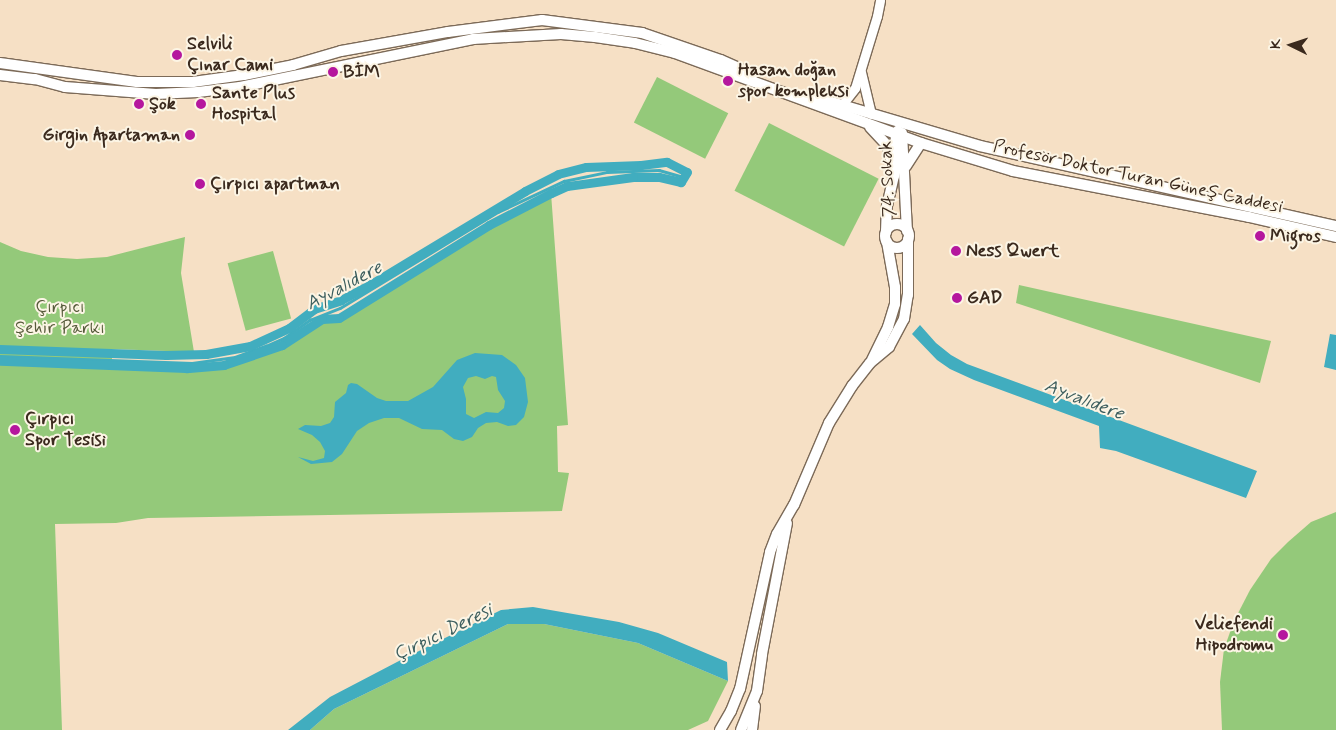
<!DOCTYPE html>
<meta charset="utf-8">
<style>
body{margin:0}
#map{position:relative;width:1336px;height:730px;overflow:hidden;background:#f6e0c5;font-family:Mynerve,sans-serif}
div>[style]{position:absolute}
.green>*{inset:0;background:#94c97a;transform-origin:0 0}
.water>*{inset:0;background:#41adbf}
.stream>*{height:2.5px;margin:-1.25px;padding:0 1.25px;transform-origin:1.25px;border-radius:1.25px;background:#41adbf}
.canal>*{height:9px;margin:-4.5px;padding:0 4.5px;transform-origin:4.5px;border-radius:4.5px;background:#41adbf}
.roads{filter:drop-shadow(1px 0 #7c6a58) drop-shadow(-1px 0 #7c6a58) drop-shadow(0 1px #7c6a58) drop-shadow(0 -1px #7c6a58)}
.secondary>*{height:9px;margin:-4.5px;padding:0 4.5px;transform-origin:4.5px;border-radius:4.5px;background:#fff}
.primary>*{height:10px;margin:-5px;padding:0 5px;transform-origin:5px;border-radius:5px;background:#fff}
.primary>.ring{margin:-5px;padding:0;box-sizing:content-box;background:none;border:10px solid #fff;border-radius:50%}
.dots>*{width:14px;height:14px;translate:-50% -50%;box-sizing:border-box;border:2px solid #fcf5e5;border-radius:50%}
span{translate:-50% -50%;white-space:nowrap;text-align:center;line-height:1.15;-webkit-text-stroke:4px #fcf5e5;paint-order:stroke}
.poi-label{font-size:18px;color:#3b2a1e;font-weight:700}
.left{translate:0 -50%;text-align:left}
.right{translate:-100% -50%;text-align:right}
.street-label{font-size:18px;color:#3b2a1e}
.park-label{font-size:18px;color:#565a3a}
.water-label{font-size:19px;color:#3d5e5e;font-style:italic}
.north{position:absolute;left:1266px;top:20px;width:50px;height:50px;-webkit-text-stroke:4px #fcf5e5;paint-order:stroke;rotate:274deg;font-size:14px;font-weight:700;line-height:20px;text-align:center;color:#3b2a1e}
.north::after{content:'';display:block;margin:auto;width:18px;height:22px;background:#3b2a1e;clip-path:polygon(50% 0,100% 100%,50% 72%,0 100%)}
</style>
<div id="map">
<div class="green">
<i style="left:657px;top:77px;width:80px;height:51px;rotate:27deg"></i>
<i style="left:769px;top:123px;width:123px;height:76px;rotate:27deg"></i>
<i style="clip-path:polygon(551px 193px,568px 425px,557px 426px,558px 472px,569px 473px,562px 511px,148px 518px,116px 523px,55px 524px,62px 730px,0 730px,0 242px,21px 251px,48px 257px,77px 259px,107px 257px,185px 237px,181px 273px,194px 352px,112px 349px,112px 366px,205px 367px,224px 365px,264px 352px,296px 338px,317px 321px,339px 318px,489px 225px)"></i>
<i style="left:273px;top:251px;width:70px;height:47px;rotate:75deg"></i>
<i style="clip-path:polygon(1019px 285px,1271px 341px,1260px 383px,1016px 303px)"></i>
<i style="clip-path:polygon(1336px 512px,1336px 730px,1222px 730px,1220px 682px,1224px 649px,1234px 621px,1250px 590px,1271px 559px,1288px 542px,1311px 522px)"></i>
<i style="clip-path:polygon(508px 624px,544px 624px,638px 643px,728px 681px,708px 721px,688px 730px,310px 730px,334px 709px)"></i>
</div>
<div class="water">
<i style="clip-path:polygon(920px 325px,936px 343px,951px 355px,967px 364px,1257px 471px,1246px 498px,1116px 451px,1100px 448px,1099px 426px,974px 380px,950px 369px,937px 360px,912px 334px)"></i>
<i style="clip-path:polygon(1330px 334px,1336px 335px,1336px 370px,1324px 367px)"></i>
<i style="clip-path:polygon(evenodd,475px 353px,502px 355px,516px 365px,525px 378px,528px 402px,524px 417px,516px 425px,508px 426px,497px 422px,486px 423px,478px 428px,472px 437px,463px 441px,454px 439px,442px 430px,422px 429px,399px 418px,384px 418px,369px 423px,357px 431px,342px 454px,332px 462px,311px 464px,298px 457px,313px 461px,324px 458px,325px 451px,320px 442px,312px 435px,298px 429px,305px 425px,321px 426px,330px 423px,334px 417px,335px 402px,346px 393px,348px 385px,351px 383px,357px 384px,377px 398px,386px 401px,408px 401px,433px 387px,457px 360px,475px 353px,476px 376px,485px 379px,492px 376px,496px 377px,498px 390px,505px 401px,504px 408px,498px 413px,486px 412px,474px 418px,466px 414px,466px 399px,463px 387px,468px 378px,476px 376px)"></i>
<i style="clip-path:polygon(533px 607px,619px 622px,658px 633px,727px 662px,728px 681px,638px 643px,544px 624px,508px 624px,334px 709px,310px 730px,288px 730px,330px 697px,397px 662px,501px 610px)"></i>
</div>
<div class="stream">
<i style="left:0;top:356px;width:192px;rotate:2.1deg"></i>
<i style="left:192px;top:363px;width:43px;rotate:-7.9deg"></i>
<i style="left:235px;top:357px;width:33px;rotate:-20deg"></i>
<i style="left:266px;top:346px;width:20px;rotate:-24deg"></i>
<i style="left:284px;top:338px;width:32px;rotate:-35deg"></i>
<i style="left:310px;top:320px;width:32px;rotate:-22deg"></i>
<i style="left:340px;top:308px;width:185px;rotate:-31.3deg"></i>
<i style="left:498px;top:212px;width:73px;rotate:-25.2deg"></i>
<i style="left:564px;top:181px;width:44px;rotate:-11.8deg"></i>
<i style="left:607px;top:172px;width:52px;rotate:-2.2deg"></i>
<i style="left:659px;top:170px;width:26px;rotate:16deg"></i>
</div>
<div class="canal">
<i style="left:0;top:349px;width:166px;rotate:2.1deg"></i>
<i style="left:166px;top:355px;width:40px;rotate:-1.4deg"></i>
<i style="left:206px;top:354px;width:45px;rotate:-10.3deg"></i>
<i style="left:250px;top:346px;width:43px;rotate:-24.8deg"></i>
<i style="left:289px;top:328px;width:31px;rotate:-37deg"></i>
<i style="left:314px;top:309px;width:28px;rotate:-18deg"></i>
<i style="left:341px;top:300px;width:34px;rotate:-28deg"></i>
<i style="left:371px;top:284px;width:180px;rotate:-31.1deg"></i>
<i style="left:525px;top:191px;width:37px;rotate:-27deg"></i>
<i style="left:558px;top:174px;width:29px;rotate:-14deg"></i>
<i style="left:586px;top:167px;width:55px;rotate:-2.1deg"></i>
<i style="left:641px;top:165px;width:26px;rotate:-7deg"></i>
<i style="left:667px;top:162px;width:22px;rotate:27deg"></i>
<i style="left:687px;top:172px;width:12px;rotate:121deg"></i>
<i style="left:681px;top:182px;width:23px;rotate:-167deg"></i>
<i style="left:659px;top:177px;width:26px;rotate:180deg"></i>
<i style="left:633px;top:177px;width:67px;rotate:172.2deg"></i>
<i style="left:567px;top:186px;width:17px;rotate:156deg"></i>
<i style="left:551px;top:193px;width:70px;rotate:152.7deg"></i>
<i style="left:489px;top:225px;width:176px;rotate:148.2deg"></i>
<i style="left:339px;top:318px;width:17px;rotate:177deg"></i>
<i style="left:322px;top:319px;width:48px;rotate:147deg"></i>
<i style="left:282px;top:345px;width:61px;rotate:161deg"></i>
<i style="left:224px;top:365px;width:38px;rotate:175deg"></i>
<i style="left:186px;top:368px;width:186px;rotate:-177.8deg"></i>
</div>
<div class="roads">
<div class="secondary">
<i style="left:861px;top:72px;width:43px;rotate:76.6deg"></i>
<i style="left:836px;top:108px;width:5px;rotate:-22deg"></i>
<i style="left:841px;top:106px;width:23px;rotate:-52deg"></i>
<i style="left:855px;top:88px;width:75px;rotate:-73deg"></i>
<i style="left:877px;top:16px;width:16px;rotate:-79deg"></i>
</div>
<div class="primary">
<i style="left:0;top:63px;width:138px;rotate:7.9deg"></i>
<i style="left:137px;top:82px;width:56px"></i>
<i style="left:193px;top:82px;width:51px;rotate:-7.8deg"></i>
<i style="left:244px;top:75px;width:50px;rotate:-11.5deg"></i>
<i style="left:293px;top:65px;width:50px;rotate:-16.3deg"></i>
<i style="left:341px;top:51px;width:109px;rotate:-10.1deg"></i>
<i style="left:448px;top:32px;width:95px;rotate:-7.3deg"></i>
<i style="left:542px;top:20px;width:101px;rotate:7.4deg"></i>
<i style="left:642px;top:33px;width:83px;rotate:18.9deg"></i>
<i style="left:721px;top:60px;width:35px;rotate:24deg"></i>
<i style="left:0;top:75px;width:35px;rotate:7deg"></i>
<i style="left:35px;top:79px;width:31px;rotate:15deg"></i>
<i style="left:65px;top:87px;width:91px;rotate:4.4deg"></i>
<i style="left:156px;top:94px;width:42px;rotate:-2.7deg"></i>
<i style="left:198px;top:92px;width:42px;rotate:-6.8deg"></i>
<i style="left:240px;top:87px;width:238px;rotate:-11.6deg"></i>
<i style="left:473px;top:39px;width:88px;rotate:-3.3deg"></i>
<i style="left:561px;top:34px;width:34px;rotate:5deg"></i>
<i style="left:595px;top:37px;width:40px;rotate:8.5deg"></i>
<i style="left:635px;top:43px;width:41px;rotate:14deg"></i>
<i style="left:675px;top:53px;width:262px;rotate:20.1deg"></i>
<i style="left:921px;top:143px;width:96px;rotate:16.9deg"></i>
<i style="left:1013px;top:171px;width:240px;rotate:11deg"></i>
<i style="left:1249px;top:217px;width:89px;rotate:12.9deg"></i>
<i style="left:815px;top:97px;width:172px;rotate:16.5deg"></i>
<i style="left:980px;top:146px;width:365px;rotate:12.7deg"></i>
<i style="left:870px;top:127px;width:25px;rotate:47deg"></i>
<i style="left:887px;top:145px;width:19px;rotate:74deg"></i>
<i style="left:902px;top:133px;width:98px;rotate:87.1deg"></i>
<i style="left:906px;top:166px;width:27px;rotate:-57deg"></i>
<i class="ring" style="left:885px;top:224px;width:14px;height:14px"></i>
<i style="left:886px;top:232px;width:26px;rotate:-88deg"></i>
<i style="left:887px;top:206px;width:31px;rotate:-77deg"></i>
<i style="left:894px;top:176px;width:42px;rotate:-87.3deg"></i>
<i style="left:896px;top:134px;width:4px;rotate:-63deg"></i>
<i style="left:872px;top:360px;width:37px;rotate:-64deg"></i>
<i style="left:888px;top:327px;width:24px;rotate:-73deg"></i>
<i style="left:895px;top:304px;width:17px;rotate:-90deg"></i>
<i style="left:895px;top:287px;width:46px;rotate:-100.1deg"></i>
<i style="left:720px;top:730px;width:22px;rotate:-60deg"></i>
<i style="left:731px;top:711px;width:24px;rotate:-68deg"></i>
<i style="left:740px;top:689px;width:140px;rotate:-77.6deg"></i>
<i style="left:770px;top:552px;width:19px;rotate:-69deg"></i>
<i style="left:777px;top:534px;width:34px;rotate:-60deg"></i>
<i style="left:794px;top:505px;width:89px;rotate:-66.9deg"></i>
<i style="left:829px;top:423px;width:44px;rotate:-58.1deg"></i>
<i style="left:852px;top:386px;width:29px;rotate:-52deg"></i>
<i style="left:870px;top:363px;width:25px;rotate:-40deg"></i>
<i style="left:889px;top:347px;width:32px;rotate:-62deg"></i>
<i style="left:904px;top:319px;width:24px;rotate:-81deg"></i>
<i style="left:908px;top:295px;width:56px;rotate:-90deg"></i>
<i style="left:741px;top:730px;width:42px;rotate:-67.7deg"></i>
<i style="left:757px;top:691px;width:37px;rotate:-82deg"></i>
<i style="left:762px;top:654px;width:133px;rotate:-79.2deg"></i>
<i style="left:752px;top:730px;width:24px;rotate:-83deg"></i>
</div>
</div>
<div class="dots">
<i style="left:177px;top:55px;background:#b5179e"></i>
<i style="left:333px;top:72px;background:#b5179e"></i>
<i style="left:728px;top:81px;background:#b5179e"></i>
<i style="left:139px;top:104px;background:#b5179e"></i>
<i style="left:201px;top:104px;background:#b5179e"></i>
<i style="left:190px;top:135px;background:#b5179e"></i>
<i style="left:200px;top:184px;background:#b5179e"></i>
<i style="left:1260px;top:236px;background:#b5179e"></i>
<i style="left:956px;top:251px;background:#b5179e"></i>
<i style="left:957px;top:298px;background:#b5179e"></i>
<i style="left:15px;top:430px;background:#b5179e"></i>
<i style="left:1283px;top:635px;background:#b5179e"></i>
</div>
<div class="poi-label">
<span class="left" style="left:187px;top:55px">Selvili<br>Çınar Cami</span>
<span class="left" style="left:738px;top:81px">Hasan doğan<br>spor kompleksi</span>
<span class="left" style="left:343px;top:72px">BİM</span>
<span class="left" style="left:212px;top:104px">Sante Plus<br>Hospital</span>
<span class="left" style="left:149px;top:104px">Şok</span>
<span class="right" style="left:180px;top:135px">Girgin Apartaman</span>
<span class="left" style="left:210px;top:184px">Çırpıcı apartman</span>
<span class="left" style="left:1270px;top:236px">Migros</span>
<span class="left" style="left:966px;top:251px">Ness Qwert</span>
<span class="left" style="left:967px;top:298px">GAD</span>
<span class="left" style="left:25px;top:430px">Çırpıcı<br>Spor Tesisi</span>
<span class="right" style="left:1273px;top:635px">Veliefendi<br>Hipodromu</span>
</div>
<div class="street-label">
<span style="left:1138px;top:177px;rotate:12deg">Profesör Doktor Turan Güneş Caddesi</span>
<span style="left:888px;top:179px;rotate:-93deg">74. Sokak</span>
</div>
<div class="park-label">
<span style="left:60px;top:318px">Çırpıcı<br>Şehir Parkı</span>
</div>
<div class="water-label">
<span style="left:344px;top:286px;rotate:-28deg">Ayvalıdere</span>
<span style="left:1084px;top:400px;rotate:21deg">Ayvalıdere</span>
<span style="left:443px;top:633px;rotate:-26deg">Çırpıcı Deresi</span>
</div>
<div class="north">K</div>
</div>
